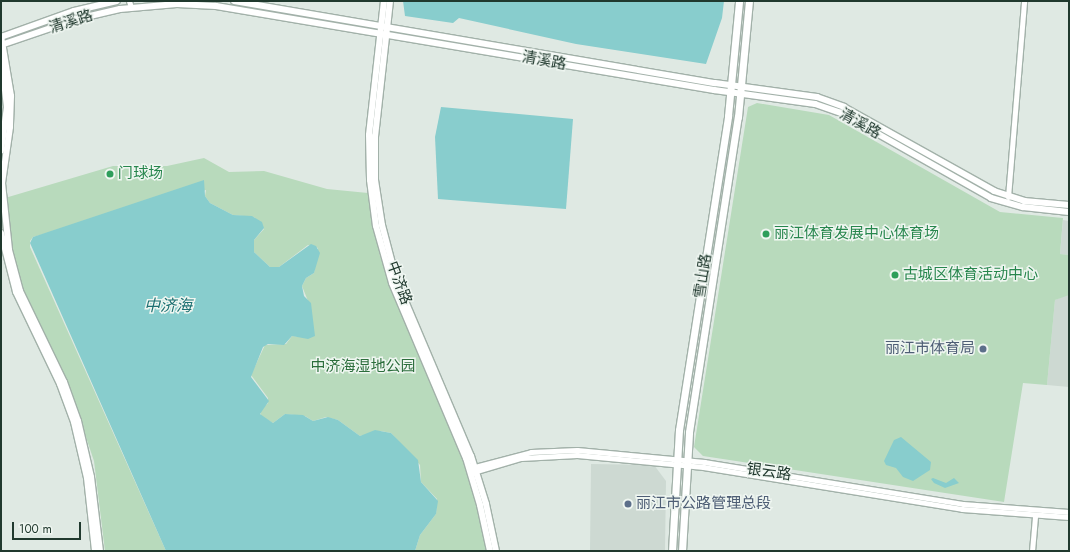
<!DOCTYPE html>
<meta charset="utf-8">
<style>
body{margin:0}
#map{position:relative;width:1070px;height:552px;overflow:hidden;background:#dfe9e3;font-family:Jost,"Noto Sans SC",sans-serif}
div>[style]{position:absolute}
.built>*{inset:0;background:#cdd9d2}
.green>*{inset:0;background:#b8dabc}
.water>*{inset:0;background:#88cdcd}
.roads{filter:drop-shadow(1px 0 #a2b1a9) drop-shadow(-1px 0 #a2b1a9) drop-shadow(0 1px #a2b1a9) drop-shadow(0 -1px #a2b1a9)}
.minor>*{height:5px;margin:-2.5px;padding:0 2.5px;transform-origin:2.5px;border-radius:2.5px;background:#fff}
.tertiary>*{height:6px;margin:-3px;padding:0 3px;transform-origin:3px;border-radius:3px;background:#fff}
.secondary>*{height:7px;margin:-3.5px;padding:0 3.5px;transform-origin:3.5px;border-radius:3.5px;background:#fff}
.dots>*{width:11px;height:11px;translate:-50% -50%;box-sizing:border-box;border:2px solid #eff6f1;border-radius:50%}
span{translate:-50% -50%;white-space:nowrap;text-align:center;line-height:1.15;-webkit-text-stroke:3px #eff6f1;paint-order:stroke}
.street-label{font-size:15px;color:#20392e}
.leisure-label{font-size:15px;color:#27864d}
.left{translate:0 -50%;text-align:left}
.service-label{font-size:15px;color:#4e5e75}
.right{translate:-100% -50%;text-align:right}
.park-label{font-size:15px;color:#2c6e3c}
.water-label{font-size:16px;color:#1d7072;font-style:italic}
.frame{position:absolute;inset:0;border:2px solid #20392e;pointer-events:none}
.scale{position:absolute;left:12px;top:522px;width:69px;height:18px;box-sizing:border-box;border:2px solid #20392e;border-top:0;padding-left:5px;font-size:12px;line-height:14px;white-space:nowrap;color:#20392e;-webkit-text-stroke:3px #eff6f1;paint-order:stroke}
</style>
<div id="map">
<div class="built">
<i style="clip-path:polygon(1063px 220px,1069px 221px,1069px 255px,1060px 254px)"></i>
<i style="clip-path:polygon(1065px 295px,1069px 295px,1069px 387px,1047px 385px,1055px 300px)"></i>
<i style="clip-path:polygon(591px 464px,654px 465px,666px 481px,665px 551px,590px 551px)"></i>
</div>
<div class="green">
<i style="clip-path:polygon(757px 103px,829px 115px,1000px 212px,1063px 218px,1060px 254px,1069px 255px,1069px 295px,1055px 300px,1047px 385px,1023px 383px,1004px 502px,703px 456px,694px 447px,748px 107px)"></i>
<i style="clip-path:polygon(204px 158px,229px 172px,264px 171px,327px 189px,368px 193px,380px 256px,391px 288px,462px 453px,471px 482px,488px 551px,415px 551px,420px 535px,436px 514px,437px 499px,421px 482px,420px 465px,391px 433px,381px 431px,360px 436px,338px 420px,326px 417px,313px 421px,305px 416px,285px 414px,273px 423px,261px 416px,260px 411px,268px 403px,268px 398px,251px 375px,265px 345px,286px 344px,292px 336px,302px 337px,308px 301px,302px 286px,306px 278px,314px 273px,318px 248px,308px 245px,279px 267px,270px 267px,254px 252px,254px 240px,264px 229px,254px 217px,233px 215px,210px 203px,205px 196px,206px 190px,33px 237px,30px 241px,30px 247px,166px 551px,105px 551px,94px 461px,67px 381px,23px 290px,11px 250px,5px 198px,113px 166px,167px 166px)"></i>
</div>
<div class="water">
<i style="clip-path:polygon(403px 1px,724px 1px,722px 18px,706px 64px,576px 44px,459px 18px,453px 23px,405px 16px)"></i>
<i style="clip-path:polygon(441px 107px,573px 119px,566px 209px,438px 199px,435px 137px)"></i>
<i style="clip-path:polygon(204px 180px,205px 196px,210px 203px,233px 215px,252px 216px,262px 222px,264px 228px,254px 240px,254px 252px,270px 267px,279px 267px,311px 244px,316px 246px,320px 253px,314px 273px,306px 278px,302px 286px,304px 296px,311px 303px,315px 336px,308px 339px,292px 336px,284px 345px,268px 344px,263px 347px,251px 377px,269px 401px,260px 414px,273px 423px,285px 414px,303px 415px,313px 421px,328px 417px,338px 420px,360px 436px,375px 430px,391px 433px,418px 460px,421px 482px,438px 501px,436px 514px,420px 535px,415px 551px,166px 551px,30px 243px,33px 237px)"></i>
<i style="clip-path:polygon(901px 437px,931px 462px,930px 470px,913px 481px,903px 477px,896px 468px,886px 465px,884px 461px,894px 440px)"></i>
<i style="clip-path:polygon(933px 478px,946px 483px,954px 478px,959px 483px,945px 488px,934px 483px,931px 479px)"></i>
</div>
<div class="roads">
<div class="minor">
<i style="left:129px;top:1px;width:6px;rotate:72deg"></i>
<i style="left:1008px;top:197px;width:197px;rotate:-85.3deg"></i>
<i style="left:471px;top:468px;width:62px;rotate:-14.9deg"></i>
<i style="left:531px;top:452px;width:46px;rotate:-2.5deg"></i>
<i style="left:577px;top:450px;width:128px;rotate:5.4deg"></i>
<i style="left:704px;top:462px;width:262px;rotate:9.2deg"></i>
<i style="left:963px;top:504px;width:106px;rotate:4.3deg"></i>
<i style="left:473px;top:472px;width:50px;rotate:-16.3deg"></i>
<i style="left:521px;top:458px;width:56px;rotate:-3.1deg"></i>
<i style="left:577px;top:455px;width:127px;rotate:5.4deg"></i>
<i style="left:703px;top:467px;width:262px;rotate:9.2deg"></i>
<i style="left:962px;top:509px;width:107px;rotate:4.3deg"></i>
<i style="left:1032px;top:551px;width:36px;rotate:-85deg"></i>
</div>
<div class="tertiary">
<i style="left:234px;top:1px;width:488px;rotate:9.7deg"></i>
<i style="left:715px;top:83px;width:103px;rotate:7.8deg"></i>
<i style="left:817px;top:97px;width:29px;rotate:20deg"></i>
<i style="left:844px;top:107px;width:172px;rotate:29.2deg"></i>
<i style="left:994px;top:191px;width:32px;rotate:18deg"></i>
<i style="left:1024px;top:201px;width:45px;rotate:5.1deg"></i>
<i style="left:384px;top:1px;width:135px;rotate:96.4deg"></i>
<i style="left:369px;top:135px;width:45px;rotate:88.7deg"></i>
<i style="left:370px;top:180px;width:46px;rotate:82.6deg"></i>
<i style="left:376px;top:226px;width:59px;rotate:74.3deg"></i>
<i style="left:392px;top:283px;width:190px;rotate:67.1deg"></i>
<i style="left:466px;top:458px;width:49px;rotate:73.4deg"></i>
<i style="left:480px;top:505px;width:47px;rotate:77.7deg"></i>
<i style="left:390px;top:1px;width:136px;rotate:96.3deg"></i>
<i style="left:375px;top:136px;width:44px;rotate:90deg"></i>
<i style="left:375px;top:180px;width:46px;rotate:81.2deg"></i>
<i style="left:382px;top:225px;width:59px;rotate:75.3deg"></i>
<i style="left:397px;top:282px;width:189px;rotate:67deg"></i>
<i style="left:471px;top:456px;width:50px;rotate:72.6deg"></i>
<i style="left:486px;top:504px;width:48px;rotate:78deg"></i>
<i style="left:1px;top:36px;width:61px;rotate:80.5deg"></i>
<i style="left:11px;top:96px;width:31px;rotate:92deg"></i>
<i style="left:10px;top:127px;width:57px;rotate:98.1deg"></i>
<i style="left:2px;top:183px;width:67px;rotate:84deg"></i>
<i style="left:9px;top:250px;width:42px;rotate:75deg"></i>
<i style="left:20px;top:291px;width:101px;rotate:64.2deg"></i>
<i style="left:64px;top:382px;width:41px;rotate:70.3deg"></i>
<i style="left:78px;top:421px;width:57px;rotate:76.9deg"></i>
<i style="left:91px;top:477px;width:75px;rotate:83.1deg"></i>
<i style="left:1px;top:37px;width:77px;rotate:-19.6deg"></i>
<i style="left:74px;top:11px;width:44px;rotate:-13.1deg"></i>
<i style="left:1px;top:45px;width:80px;rotate:-18.9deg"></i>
<i style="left:77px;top:19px;width:44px;rotate:-13.1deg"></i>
<i style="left:120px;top:9px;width:57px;rotate:-5deg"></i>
<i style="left:177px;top:4px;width:39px;rotate:3deg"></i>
<i style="left:216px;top:6px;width:505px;rotate:9.57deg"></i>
<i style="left:714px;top:90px;width:102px;rotate:7.9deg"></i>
<i style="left:815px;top:104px;width:28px;rotate:19deg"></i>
<i style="left:841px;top:113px;width:172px;rotate:29.5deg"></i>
<i style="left:991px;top:198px;width:33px;rotate:16deg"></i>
<i style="left:1023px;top:207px;width:46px;rotate:6.2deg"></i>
<i style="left:1px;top:56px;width:51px;rotate:83.3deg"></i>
<i style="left:7px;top:107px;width:44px;rotate:97.8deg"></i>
<i style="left:1px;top:233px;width:61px;rotate:75.7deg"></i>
<i style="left:16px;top:292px;width:102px;rotate:64.4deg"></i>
<i style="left:60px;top:384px;width:40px;rotate:69.8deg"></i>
<i style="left:74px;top:422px;width:57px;rotate:76.9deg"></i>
<i style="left:87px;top:478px;width:73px;rotate:83.7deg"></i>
</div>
<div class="secondary">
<i style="left:672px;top:551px;width:121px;rotate:-86.7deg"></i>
<i style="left:679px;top:430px;width:318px;rotate:-81.1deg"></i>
<i style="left:728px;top:116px;width:116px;rotate:-84.5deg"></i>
<i style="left:682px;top:551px;width:119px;rotate:-86.6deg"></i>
<i style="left:689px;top:432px;width:319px;rotate:-81.2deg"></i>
<i style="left:738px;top:117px;width:117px;rotate:-84.6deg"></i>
</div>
</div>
<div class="dots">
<i style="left:110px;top:174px;background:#2e9e5b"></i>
<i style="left:766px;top:234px;background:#2e9e5b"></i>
<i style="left:895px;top:275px;background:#2e9e5b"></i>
<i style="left:983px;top:349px;background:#5c6f8a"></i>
<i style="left:628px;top:504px;background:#5c6f8a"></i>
</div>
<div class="street-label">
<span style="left:71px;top:22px;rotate:-18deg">清溪路</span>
<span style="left:544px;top:61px;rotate:10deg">清溪路</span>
<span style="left:860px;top:124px;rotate:29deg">清溪路</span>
<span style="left:703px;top:276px;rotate:-81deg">雪山路</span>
<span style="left:399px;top:283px;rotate:70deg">中济路</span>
<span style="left:769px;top:472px;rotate:8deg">银云路</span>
</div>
<div class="leisure-label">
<span class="left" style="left:118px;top:174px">门球场</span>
<span class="left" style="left:774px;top:234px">丽江体育发展中心体育场</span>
<span class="left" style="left:903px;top:275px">古城区体育活动中心</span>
</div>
<div class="service-label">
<span class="right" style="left:975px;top:349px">丽江市体育局</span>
<span class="left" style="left:636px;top:504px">丽江市公路管理总段</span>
</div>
<div class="park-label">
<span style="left:363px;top:367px">中济海湿地公园</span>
</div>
<div class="water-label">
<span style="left:168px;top:306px">中济海</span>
</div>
<div class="frame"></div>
<div class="scale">100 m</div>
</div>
